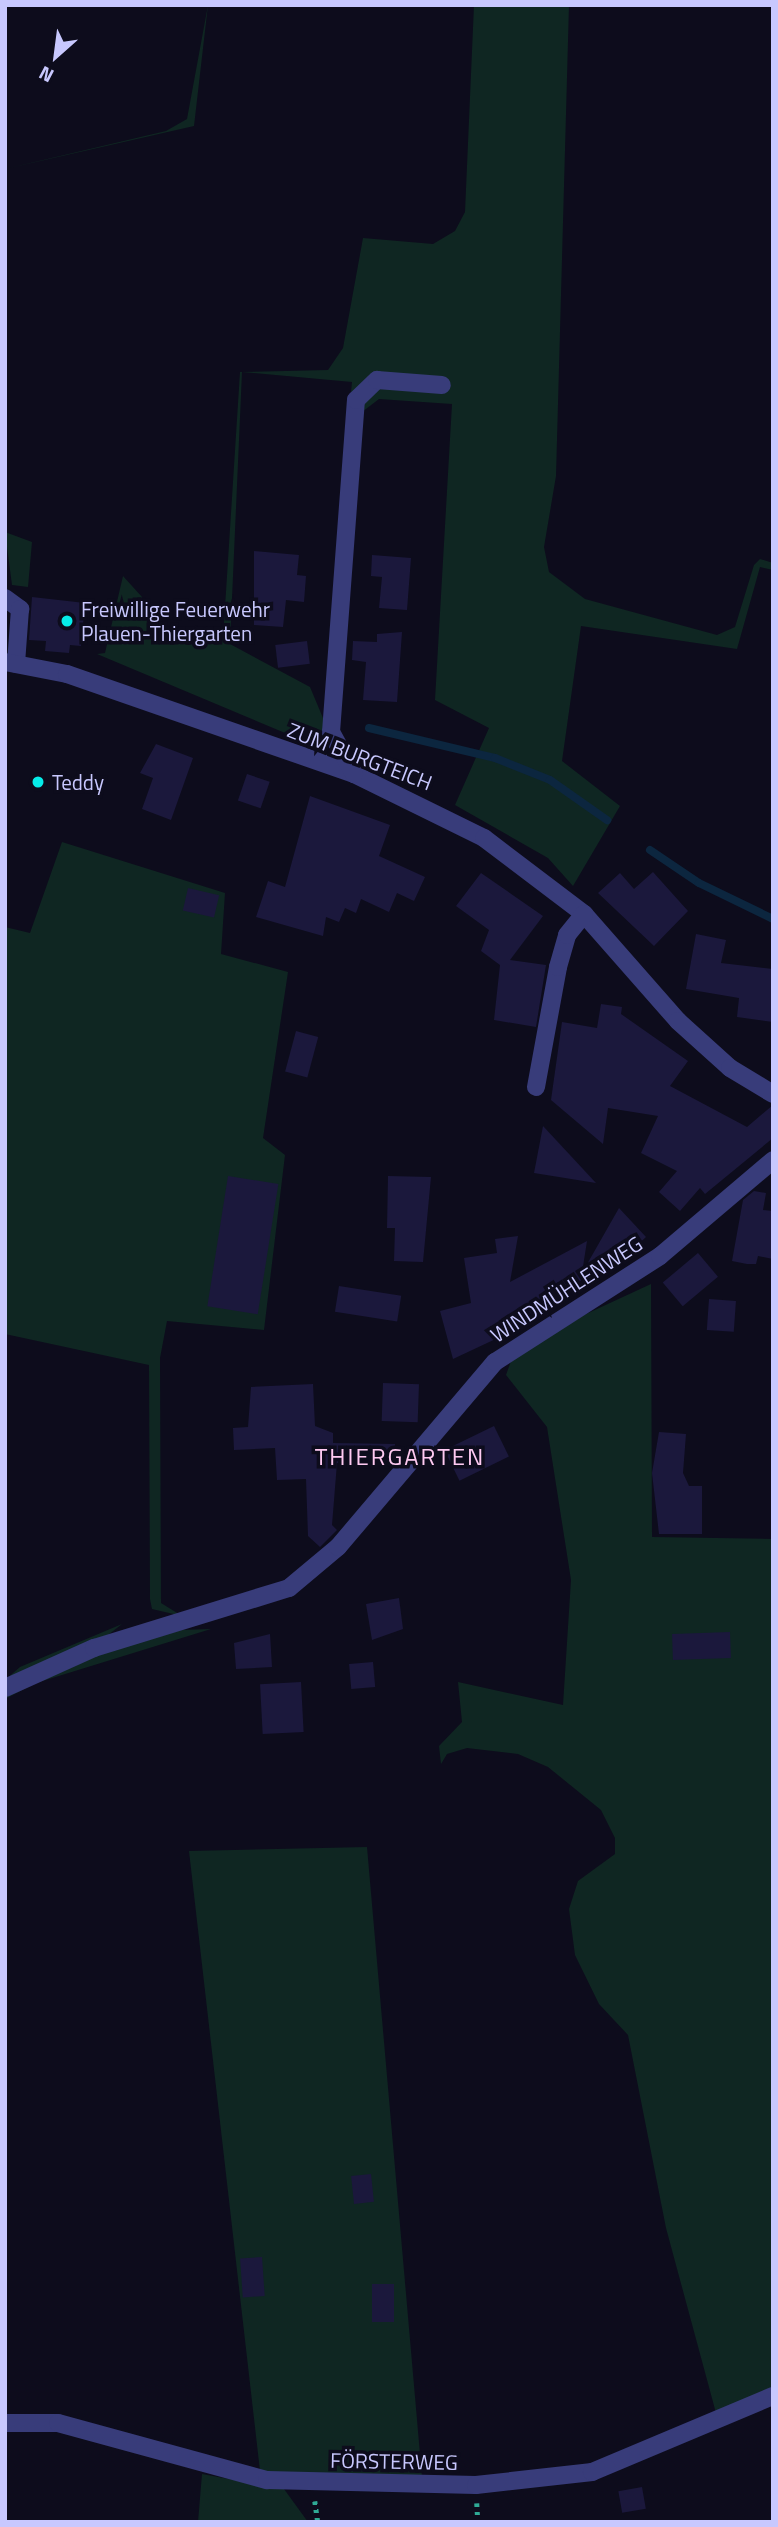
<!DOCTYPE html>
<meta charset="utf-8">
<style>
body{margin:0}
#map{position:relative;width:778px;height:2527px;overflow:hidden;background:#0d0c1c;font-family:"Titillium Web",sans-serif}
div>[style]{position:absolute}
.green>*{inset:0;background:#0f2622}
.stream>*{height:8px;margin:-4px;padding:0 4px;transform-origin:4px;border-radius:4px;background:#0c263f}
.building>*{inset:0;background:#1b183c;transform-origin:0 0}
.path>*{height:4.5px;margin-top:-2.25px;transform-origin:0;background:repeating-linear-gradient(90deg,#2faa95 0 3.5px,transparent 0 8.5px)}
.minor>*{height:18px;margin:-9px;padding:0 9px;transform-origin:9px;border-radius:9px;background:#383c7a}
.dots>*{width:19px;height:19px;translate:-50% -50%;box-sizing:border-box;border:4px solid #0d0c1c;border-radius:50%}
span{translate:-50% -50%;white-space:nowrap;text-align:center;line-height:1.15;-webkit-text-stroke:7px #0d0c1c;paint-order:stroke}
.poi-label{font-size:21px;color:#c8c8fe}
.left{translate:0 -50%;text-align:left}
.street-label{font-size:21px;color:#c8c8fe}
.quarter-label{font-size:24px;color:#fecaf1;letter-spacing:2px}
.frame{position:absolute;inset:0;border:7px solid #c8c8fe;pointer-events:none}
.north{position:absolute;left:21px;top:21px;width:70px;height:70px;-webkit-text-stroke:5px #0d0c1c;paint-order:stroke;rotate:208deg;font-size:19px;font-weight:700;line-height:28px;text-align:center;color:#c8c8fe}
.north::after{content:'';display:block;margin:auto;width:24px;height:32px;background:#c8c8fe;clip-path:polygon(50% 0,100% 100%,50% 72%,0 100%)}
</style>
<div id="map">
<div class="green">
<i style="clip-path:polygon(208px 5px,194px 126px,5px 169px,166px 131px,187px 119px)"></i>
<i style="clip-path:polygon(474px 5px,569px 5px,556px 476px,544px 547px,549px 572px,585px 599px,717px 635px,735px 627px,754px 565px,760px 559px,773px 563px,773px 570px,760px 567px,737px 649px,581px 626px,562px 761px,620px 806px,573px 886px,548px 858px,455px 805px,489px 728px,435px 700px,452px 404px,379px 399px,362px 412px,350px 402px,352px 382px,242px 372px,230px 644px,310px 687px,328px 730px,321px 748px,97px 654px,105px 653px,123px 576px,142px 597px,149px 621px,171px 639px,188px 645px,217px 636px,224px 623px,240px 372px,328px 370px,343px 348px,363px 238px,433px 244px,455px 231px,465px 212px)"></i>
<i style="clip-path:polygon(5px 532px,32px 542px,28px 587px,12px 585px)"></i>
<i style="clip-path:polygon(62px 842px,225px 893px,221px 954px,288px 972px,263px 1138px,285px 1155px,264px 1330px,167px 1321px,160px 1358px,161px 1603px,182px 1616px,152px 1609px,150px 1599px,149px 1365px,5px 1334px,5px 927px,30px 933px)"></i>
<i style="clip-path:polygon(651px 1284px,652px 1537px,773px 1539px,773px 2391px,716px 2413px,666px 2228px,628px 2035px,599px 2004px,575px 1955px,569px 1909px,578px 1881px,615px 1854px,615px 1838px,601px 1810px,548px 1767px,518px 1754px,467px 1748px,447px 1754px,441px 1764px,439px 1746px,462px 1722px,458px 1682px,563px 1705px,571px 1580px,547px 1427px,506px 1375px,511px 1361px,584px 1315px)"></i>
<i style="clip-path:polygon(122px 1624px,108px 1635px,5px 1680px,20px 1667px)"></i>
<i style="clip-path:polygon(211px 1629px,36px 1683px,5px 1699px,5px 1694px,97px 1655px,181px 1630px)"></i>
<i style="clip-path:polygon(367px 1847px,422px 2477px,281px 2476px,260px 2471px,189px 1851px)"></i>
<i style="clip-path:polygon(202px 2474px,284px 2489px,308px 2522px,198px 2522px)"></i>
</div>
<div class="stream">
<i style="left:369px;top:728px;width:130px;rotate:13.4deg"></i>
<i style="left:495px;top:758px;width:59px;rotate:21.8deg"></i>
<i style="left:550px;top:780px;width:70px;rotate:35.1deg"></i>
<i style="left:650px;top:850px;width:59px;rotate:34deg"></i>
<i style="left:699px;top:883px;width:82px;rotate:25.9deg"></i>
</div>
<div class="building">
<i style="clip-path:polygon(254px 551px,299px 555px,297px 575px,306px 576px,304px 602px,286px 600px,283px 627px,254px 625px)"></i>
<i style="clip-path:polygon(372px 555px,411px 558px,407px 610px,379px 608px,382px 577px,371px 576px)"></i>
<i style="clip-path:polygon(32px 597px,85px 603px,81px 646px,70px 645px,69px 653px,45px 651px,46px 641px,29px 640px)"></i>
<i style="clip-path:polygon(402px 632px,397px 702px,363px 700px,366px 662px,352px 660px,353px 641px,377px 642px,377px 634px)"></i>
<i style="left:307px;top:641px;width:23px;height:32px;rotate:83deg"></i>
<i style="clip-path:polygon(156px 744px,193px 758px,171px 820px,142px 809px,153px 778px,140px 773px)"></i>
<i style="left:247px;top:774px;width:24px;height:28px;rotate:19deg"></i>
<i style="clip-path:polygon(310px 796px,390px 825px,379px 856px,425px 877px,414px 901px,397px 893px,389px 912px,361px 899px,356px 913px,345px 908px,339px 922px,326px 917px,323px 936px,256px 917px,268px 881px,285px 887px)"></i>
<i style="clip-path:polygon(653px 872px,688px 911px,654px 946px,598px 893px,620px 873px,634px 889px)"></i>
<i style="clip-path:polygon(481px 873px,543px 916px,510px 960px,546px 965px,536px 1027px,494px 1020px,500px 965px,481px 951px,489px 930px,456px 906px)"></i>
<i style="left:188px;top:888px;width:32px;height:23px;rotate:13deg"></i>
<i style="clip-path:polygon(696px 934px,726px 940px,721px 963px,773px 969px,773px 1022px,737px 1017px,739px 998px,686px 989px)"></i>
<i style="clip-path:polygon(601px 1004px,622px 1007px,621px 1014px,688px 1061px,670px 1086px,747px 1127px,773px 1105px,773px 1138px,705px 1194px,700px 1188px,680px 1211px,659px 1192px,677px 1171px,641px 1153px,658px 1116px,608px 1108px,603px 1144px,551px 1100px,562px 1022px,597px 1028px)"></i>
<i style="left:296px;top:1031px;width:23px;height:42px;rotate:15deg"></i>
<i style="clip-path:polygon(543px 1126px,596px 1183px,534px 1173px)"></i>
<i style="left:228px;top:1176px;width:51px;height:132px;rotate:9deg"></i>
<i style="clip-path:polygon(388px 1176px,431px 1177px,423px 1262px,394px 1261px,395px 1228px,387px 1228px)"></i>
<i style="clip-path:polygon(754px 1191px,766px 1193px,763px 1210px,773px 1211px,773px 1259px,758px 1256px,756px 1264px,747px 1264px,732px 1261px,743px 1200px)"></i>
<i style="clip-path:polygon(619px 1208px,646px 1237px,621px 1260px,612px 1251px,573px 1288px,544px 1303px,549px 1314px,453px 1359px,440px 1311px,471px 1303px,464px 1258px,497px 1253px,495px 1239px,518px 1236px,510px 1282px,587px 1241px,582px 1273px)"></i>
<i style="left:698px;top:1253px;width:31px;height:46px;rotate:50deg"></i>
<i style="left:339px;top:1286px;width:63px;height:26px;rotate:9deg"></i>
<i style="left:709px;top:1299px;width:27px;height:31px;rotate:4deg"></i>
<i style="left:383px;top:1383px;width:36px;height:38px;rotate:2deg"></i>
<i style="clip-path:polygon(313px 1384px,315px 1426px,333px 1433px,333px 1443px,395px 1444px,394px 1464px,337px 1463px,332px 1525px,337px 1530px,320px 1547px,308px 1536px,306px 1479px,277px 1480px,275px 1448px,234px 1450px,233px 1428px,248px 1427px,251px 1387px)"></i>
<i style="left:494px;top:1426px;width:34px;height:55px;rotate:64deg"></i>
<i style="clip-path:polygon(659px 1432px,686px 1434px,683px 1473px,689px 1486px,702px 1486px,702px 1534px,659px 1534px,652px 1473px)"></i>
<i style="clip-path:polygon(399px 1598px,403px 1629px,372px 1640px,366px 1604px)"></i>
<i style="left:730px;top:1632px;width:26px;height:58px;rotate:88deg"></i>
<i style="clip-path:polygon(270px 1634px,272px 1667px,236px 1669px,234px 1643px)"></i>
<i style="left:373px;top:1662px;width:25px;height:24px;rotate:85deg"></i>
<i style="left:301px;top:1682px;width:50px;height:41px;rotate:87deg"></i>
<i style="left:371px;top:2174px;width:28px;height:20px;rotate:84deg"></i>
<i style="left:262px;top:2257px;width:39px;height:22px;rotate:86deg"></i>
<i style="left:372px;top:2284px;width:22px;height:38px"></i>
<i style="left:642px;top:2487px;width:22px;height:24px;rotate:80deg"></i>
</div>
<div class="path">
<i style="left:315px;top:2501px;width:21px;rotate:82deg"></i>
<i style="left:477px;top:2503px;width:19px;rotate:87deg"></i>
</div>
<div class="minor">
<i style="left:5px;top:598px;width:19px;rotate:36deg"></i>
<i style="left:20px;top:609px;width:55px;rotate:94.2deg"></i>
<i style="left:5px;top:662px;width:63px;rotate:11deg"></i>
<i style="left:67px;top:674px;width:304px;rotate:19.2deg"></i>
<i style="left:354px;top:774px;width:145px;rotate:26.2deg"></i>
<i style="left:484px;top:838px;width:126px;rotate:37.2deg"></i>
<i style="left:584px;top:914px;width:142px;rotate:48.7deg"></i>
<i style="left:678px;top:1021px;width:70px;rotate:42.1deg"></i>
<i style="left:730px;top:1068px;width:50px;rotate:31.2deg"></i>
<i style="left:354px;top:774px;width:48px;rotate:-118.7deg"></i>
<i style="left:331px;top:732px;width:333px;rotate:-85.7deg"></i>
<i style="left:356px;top:400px;width:29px;rotate:-44deg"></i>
<i style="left:377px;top:380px;width:65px;rotate:4.4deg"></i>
<i style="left:536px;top:1087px;width:122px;rotate:-79.6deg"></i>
<i style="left:558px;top:967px;width:33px;rotate:-74deg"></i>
<i style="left:567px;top:935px;width:27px;rotate:-51deg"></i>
<i style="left:5px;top:1688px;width:98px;rotate:-24.2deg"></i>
<i style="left:94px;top:1648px;width:204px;rotate:-17.1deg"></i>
<i style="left:289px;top:1588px;width:64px;rotate:-39.9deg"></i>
<i style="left:338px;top:1547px;width:243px;rotate:-49.7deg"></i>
<i style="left:495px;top:1362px;width:196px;rotate:-32.7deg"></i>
<i style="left:660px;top:1256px;width:148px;rotate:-40.3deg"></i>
<i style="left:5px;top:2423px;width:53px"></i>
<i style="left:58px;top:2423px;width:217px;rotate:15.3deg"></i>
<i style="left:267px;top:2480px;width:209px;rotate:1.4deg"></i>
<i style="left:476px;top:2485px;width:117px;rotate:-6.4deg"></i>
<i style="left:592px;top:2472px;width:196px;rotate:-22.8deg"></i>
</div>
<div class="dots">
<i style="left:67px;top:621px;background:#06ece9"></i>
<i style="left:38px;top:782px;background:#06ece9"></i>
</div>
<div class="poi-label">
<span class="left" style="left:81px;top:621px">Freiwillige Feuerwehr<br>Plauen-Thiergarten</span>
<span class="left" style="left:52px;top:782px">Teddy</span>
</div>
<div class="street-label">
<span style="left:360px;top:756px;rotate:21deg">ZUM BURGTEICH</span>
<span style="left:566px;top:1289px;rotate:-33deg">WINDMÜHLENWEG</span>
<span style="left:394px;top:2461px;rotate:1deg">FÖRSTERWEG</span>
</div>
<div class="quarter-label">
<span style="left:400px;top:1457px">THIERGARTEN</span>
</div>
<div class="frame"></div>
<div class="north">N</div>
</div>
